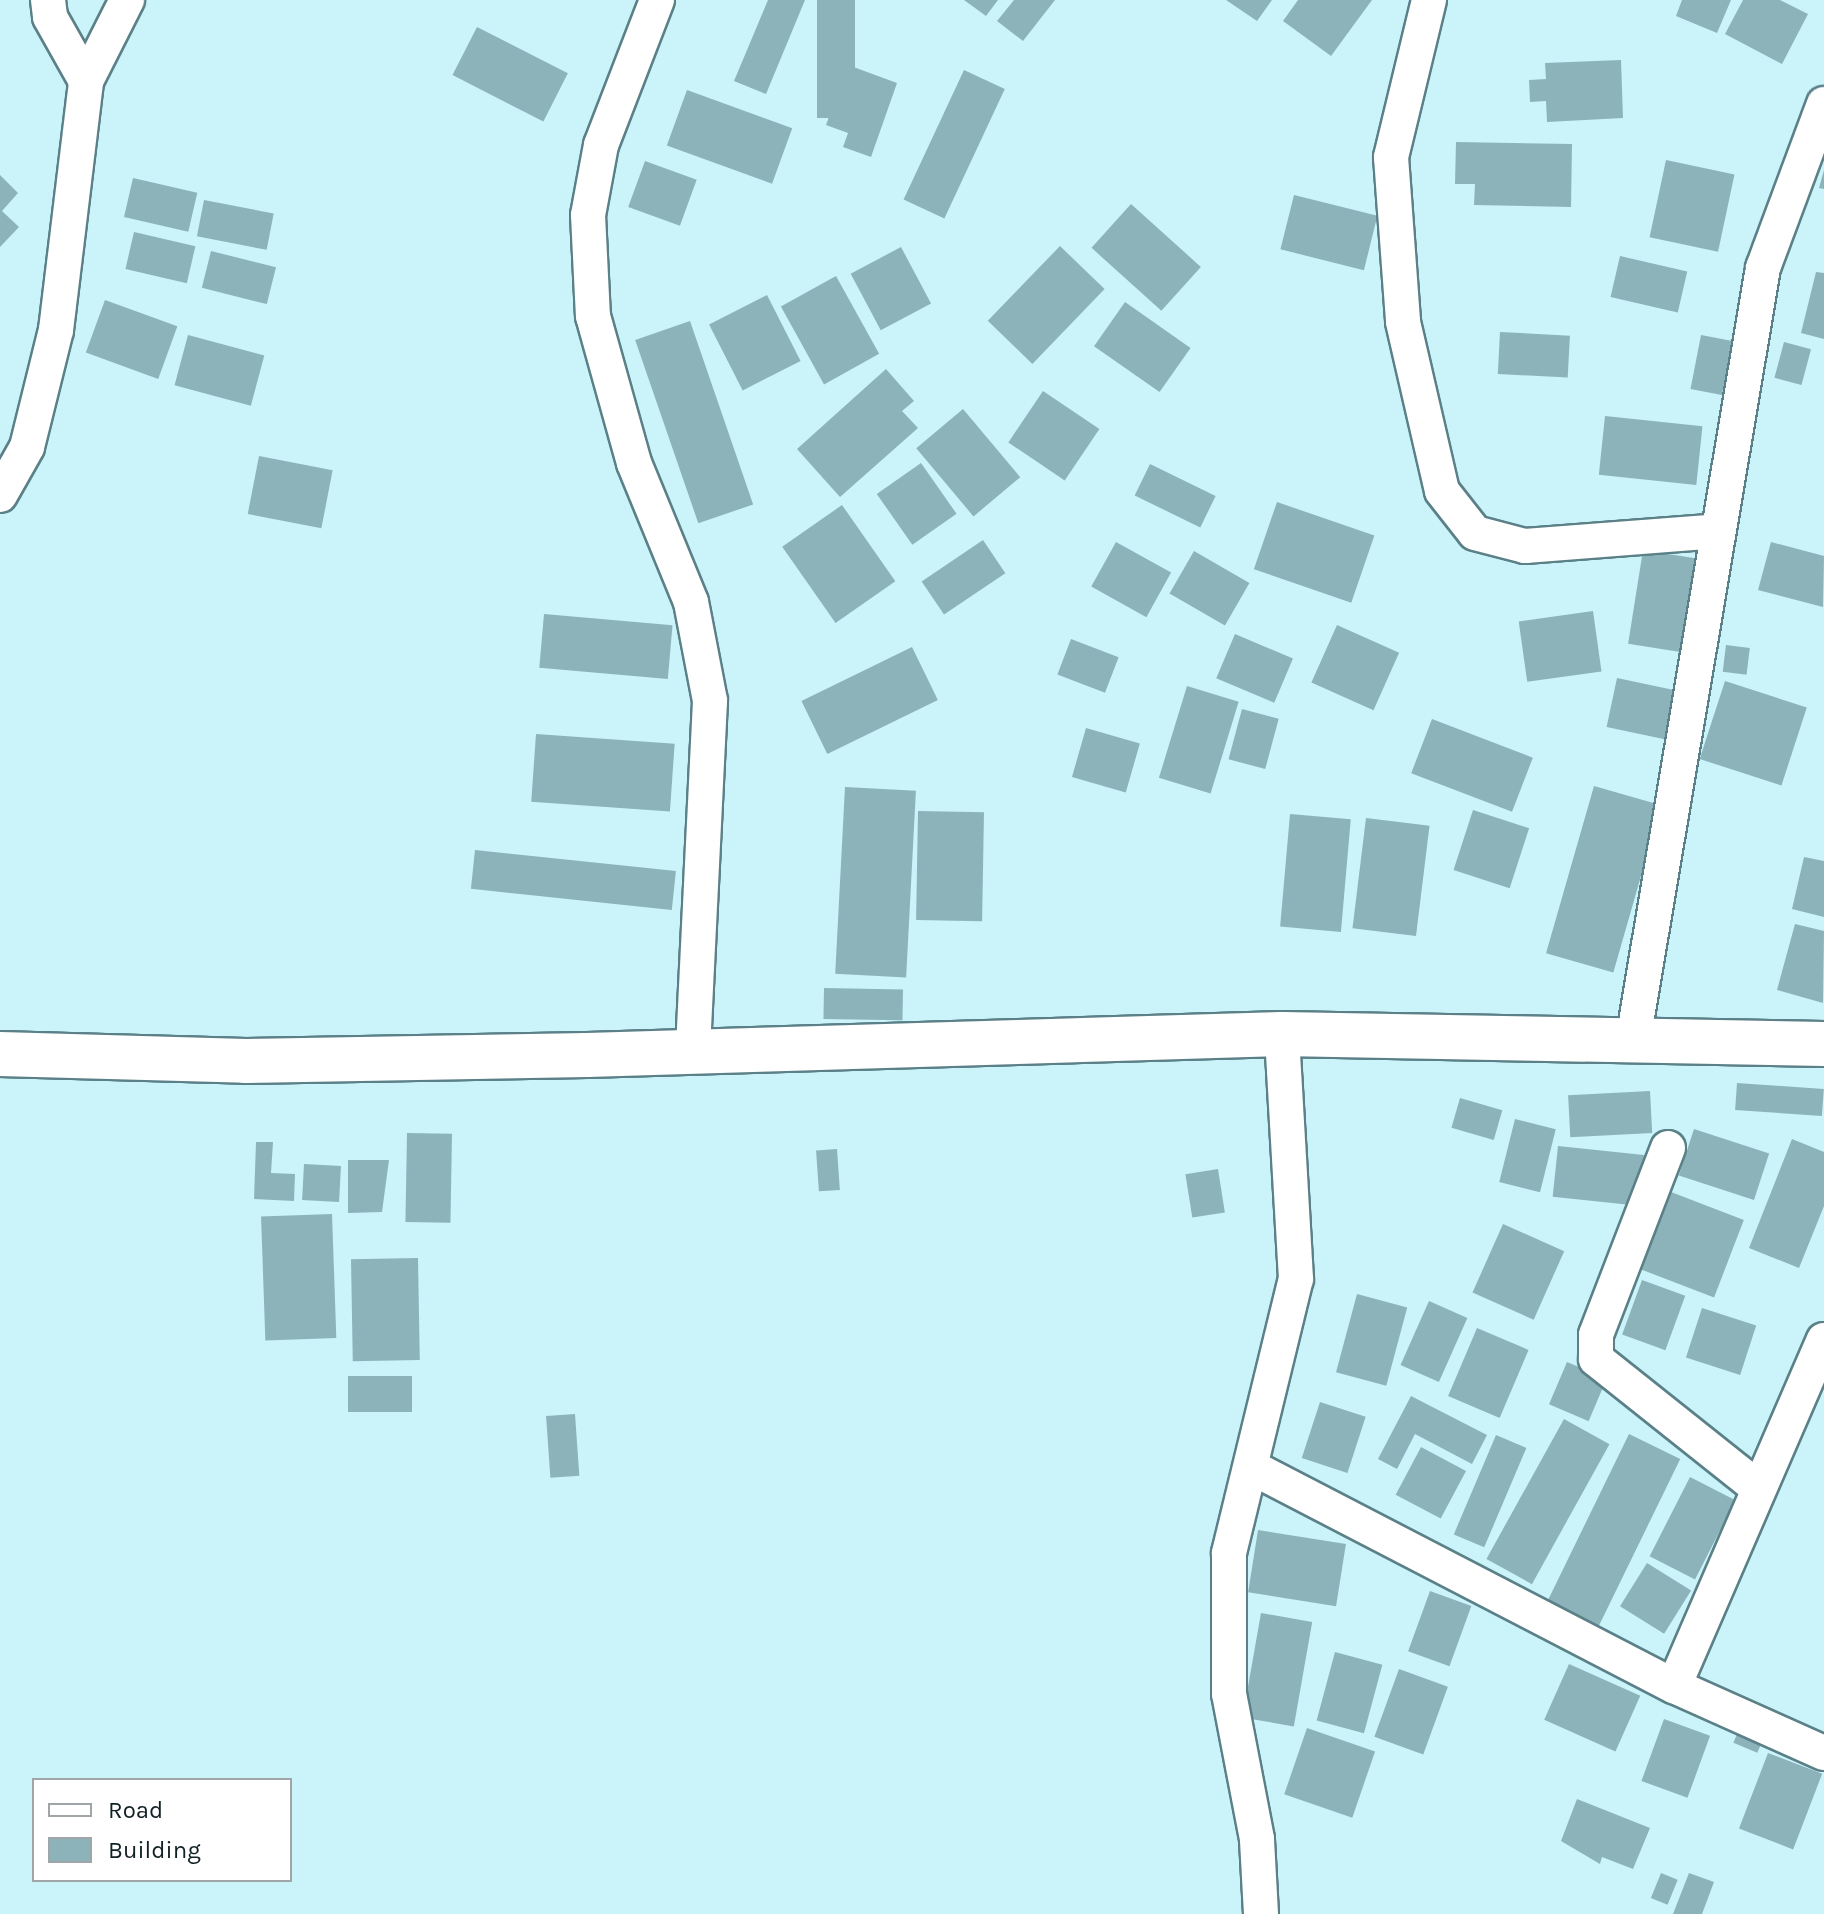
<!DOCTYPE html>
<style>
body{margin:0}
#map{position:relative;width:1824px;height:1914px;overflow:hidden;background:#caf3fa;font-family:Karla,sans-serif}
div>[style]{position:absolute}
.building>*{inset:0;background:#8cb3ba;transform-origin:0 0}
.roads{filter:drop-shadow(2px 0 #5b8087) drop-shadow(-2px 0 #5b8087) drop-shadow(0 2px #5b8087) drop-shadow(0 -2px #5b8087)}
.street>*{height:34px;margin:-17px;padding:0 17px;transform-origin:17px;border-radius:17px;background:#fff}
.secondary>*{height:44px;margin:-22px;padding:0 22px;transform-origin:22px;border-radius:22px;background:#fff}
span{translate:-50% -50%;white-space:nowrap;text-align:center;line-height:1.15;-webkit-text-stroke:8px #fff;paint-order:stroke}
.legend{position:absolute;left:32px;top:1778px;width:260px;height:104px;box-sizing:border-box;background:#fff;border:2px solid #a0a6a7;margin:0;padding:10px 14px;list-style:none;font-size:24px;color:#112124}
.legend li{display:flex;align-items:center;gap:16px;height:40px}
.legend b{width:40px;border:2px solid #a0a6a7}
</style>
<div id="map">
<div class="building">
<i style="clip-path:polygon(768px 0,805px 0,766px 94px,734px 81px)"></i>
<i style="left:817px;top:0;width:38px;height:118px"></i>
<i style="clip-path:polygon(964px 0,998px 0,986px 16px)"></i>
<i style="clip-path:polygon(1014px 0,1055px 0,1023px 41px,997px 21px)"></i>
<i style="clip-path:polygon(1226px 0,1272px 0,1257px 21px)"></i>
<i style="clip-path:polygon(1298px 0,1372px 0,1331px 56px,1283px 21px)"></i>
<i style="clip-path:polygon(1682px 0,1731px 0,1717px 33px,1676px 16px)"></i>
<i style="clip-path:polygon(1743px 0,1780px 0,1808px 14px,1782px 64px,1725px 34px)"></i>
<i style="left:477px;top:27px;width:102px;height:54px;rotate:27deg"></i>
<i style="clip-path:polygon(1621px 60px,1623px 118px,1547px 122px,1546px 101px,1530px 102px,1529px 80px,1546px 79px,1545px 63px)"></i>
<i style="clip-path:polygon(848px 65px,897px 83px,871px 157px,843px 147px,848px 133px,826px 125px)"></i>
<i style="left:964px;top:70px;width:45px;height:143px;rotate:25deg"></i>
<i style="left:687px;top:90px;width:112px;height:59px;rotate:20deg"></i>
<i style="clip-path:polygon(1456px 142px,1572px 144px,1571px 207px,1474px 205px,1475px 184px,1455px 184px)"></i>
<i style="left:1666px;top:160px;width:70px;height:79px;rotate:12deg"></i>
<i style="left:645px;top:161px;width:55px;height:49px;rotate:20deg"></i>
<i style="clip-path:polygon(1824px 170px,1824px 189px,1819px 188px)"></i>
<i style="clip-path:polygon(0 175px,18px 193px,2px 211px,19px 227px,0 247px)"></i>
<i style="left:133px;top:178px;width:66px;height:40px;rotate:13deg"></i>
<i style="left:1294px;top:195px;width:86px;height:56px;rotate:14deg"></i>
<i style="left:204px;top:200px;width:71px;height:37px;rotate:11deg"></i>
<i style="left:1131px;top:204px;width:94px;height:59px;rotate:42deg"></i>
<i style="left:134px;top:232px;width:63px;height:38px;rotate:13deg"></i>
<i style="left:1060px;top:246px;width:62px;height:104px;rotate:44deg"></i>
<i style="left:901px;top:247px;width:64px;height:57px;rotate:62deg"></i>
<i style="left:211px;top:251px;width:67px;height:38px;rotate:14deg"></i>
<i style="left:1620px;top:256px;width:69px;height:42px;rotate:13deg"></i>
<i style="clip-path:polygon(1816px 272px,1824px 273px,1824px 339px,1801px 333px)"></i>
<i style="left:836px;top:276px;width:89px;height:63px;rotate:61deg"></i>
<i style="left:767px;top:295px;width:74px;height:65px;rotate:63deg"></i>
<i style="left:105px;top:300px;width:77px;height:56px;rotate:20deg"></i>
<i style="left:1125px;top:302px;width:80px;height:54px;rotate:35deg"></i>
<i style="left:690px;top:321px;width:194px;height:58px;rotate:71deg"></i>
<i style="left:1500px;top:332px;width:70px;height:42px;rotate:3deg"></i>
<i style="left:188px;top:335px;width:79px;height:52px;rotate:15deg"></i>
<i style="left:1701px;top:335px;width:32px;height:55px;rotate:11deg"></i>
<i style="left:1784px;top:342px;width:28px;height:37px;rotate:15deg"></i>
<i style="clip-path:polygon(886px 369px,914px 401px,902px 411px,918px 428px,840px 497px,797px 449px)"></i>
<i style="left:1043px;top:391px;width:68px;height:62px;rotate:34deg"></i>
<i style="left:963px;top:409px;width:89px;height:61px;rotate:50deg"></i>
<i style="left:1605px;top:416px;width:98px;height:59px;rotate:6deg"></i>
<i style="left:259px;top:456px;width:75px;height:59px;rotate:11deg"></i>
<i style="left:921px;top:463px;width:62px;height:54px;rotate:55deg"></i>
<i style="left:1150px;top:464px;width:73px;height:35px;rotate:26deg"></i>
<i style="left:1277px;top:502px;width:103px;height:71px;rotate:19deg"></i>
<i style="left:842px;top:505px;width:93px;height:73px;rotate:55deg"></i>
<i style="left:983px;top:540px;width:40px;height:74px;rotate:56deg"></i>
<i style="left:1116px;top:542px;width:63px;height:51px;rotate:29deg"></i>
<i style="clip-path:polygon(1771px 542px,1824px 556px,1823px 607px,1758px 590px)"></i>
<i style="left:1643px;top:550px;width:56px;height:95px;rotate:9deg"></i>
<i style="left:1194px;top:551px;width:64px;height:49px;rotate:30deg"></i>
<i style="left:1593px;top:611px;width:61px;height:75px;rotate:82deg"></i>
<i style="left:544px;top:614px;width:129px;height:54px;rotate:5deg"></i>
<i style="left:1337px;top:625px;width:68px;height:63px;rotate:24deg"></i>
<i style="left:1235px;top:634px;width:63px;height:48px;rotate:23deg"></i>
<i style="left:1071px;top:639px;width:51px;height:38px;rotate:21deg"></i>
<i style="left:1726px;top:645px;width:24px;height:27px;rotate:7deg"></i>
<i style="left:912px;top:647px;width:59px;height:123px;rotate:64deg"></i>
<i style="left:1617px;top:678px;width:69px;height:50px;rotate:12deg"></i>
<i style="left:1725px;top:681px;width:86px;height:82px;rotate:18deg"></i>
<i style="left:1187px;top:686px;width:54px;height:96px;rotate:17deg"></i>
<i style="left:1242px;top:709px;width:38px;height:52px;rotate:15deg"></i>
<i style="left:1432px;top:719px;width:108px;height:58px;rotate:21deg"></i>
<i style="left:1086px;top:728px;width:56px;height:51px;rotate:16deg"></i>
<i style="left:536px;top:734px;width:139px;height:68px;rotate:4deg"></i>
<i style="left:1594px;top:786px;width:70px;height:174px;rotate:16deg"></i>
<i style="left:845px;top:787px;width:71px;height:187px;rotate:3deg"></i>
<i style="left:1473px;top:810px;width:59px;height:63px;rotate:18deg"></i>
<i style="left:918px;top:811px;width:66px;height:109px;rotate:1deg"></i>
<i style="left:1290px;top:814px;width:61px;height:113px;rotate:5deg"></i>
<i style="left:1366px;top:818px;width:64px;height:111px;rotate:7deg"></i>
<i style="left:475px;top:850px;width:202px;height:39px;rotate:6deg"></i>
<i style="clip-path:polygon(1804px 857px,1824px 861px,1824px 917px,1792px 909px)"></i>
<i style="clip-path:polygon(1795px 924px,1824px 931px,1823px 1003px,1777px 990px)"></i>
<i style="left:824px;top:988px;width:79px;height:31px;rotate:1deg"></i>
<i style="left:1737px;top:1083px;width:87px;height:27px;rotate:4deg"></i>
<i style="left:1650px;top:1091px;width:42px;height:82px;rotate:87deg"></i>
<i style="left:1460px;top:1098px;width:44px;height:31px;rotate:16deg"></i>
<i style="left:1515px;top:1119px;width:42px;height:65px;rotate:14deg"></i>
<i style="left:1694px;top:1129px;width:79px;height:49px;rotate:18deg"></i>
<i style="left:407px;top:1133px;width:45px;height:89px;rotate:1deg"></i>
<i style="clip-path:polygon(1792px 1139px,1824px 1152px,1824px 1206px,1799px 1268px,1749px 1248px)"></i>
<i style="clip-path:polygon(256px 1142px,273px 1142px,271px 1173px,295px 1174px,294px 1201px,254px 1199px)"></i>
<i style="left:1558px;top:1146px;width:91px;height:51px;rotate:6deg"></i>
<i style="left:837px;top:1149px;width:41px;height:21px;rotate:86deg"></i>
<i style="clip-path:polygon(348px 1160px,389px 1160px,382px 1212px,348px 1213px)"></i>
<i style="left:304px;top:1164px;width:37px;height:36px;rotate:3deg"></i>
<i style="left:1218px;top:1169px;width:44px;height:33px;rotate:81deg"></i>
<i style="left:1671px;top:1192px;width:78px;height:83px;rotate:21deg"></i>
<i style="left:332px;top:1214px;width:124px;height:71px;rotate:88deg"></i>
<i style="left:1503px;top:1224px;width:67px;height:75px;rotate:24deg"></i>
<i style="left:418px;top:1258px;width:102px;height:67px;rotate:89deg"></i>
<i style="left:1642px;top:1280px;width:46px;height:58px;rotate:20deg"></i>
<i style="left:1357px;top:1294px;width:52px;height:81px;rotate:15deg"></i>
<i style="left:1429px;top:1301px;width:42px;height:70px;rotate:24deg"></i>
<i style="left:1702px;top:1308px;width:57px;height:52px;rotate:18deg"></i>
<i style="left:1477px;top:1328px;width:56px;height:74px;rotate:23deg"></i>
<i style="left:1567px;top:1362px;width:43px;height:46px;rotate:23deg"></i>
<i style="left:412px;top:1376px;width:36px;height:64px;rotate:90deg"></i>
<i style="clip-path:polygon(1411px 1396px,1487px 1435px,1472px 1464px,1415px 1434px,1397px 1469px,1378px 1459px)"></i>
<i style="left:1320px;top:1402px;width:48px;height:59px;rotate:18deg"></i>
<i style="left:575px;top:1414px;width:62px;height:29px;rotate:86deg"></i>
<i style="left:1564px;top:1419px;width:52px;height:160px;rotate:29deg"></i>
<i style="left:1629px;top:1434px;width:57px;height:191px;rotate:26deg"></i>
<i style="left:1496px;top:1435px;width:33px;height:108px;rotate:23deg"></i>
<i style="left:1421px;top:1447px;width:51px;height:54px;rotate:28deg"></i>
<i style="left:1690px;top:1477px;width:51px;height:89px;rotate:27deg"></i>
<i style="left:1258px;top:1530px;width:89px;height:63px;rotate:9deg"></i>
<i style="left:1647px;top:1563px;width:52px;height:51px;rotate:32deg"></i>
<i style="left:1430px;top:1591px;width:44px;height:64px;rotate:20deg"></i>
<i style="left:1261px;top:1613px;width:52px;height:106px;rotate:10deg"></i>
<i style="left:1335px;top:1652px;width:49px;height:71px;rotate:15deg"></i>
<i style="left:1569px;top:1664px;width:78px;height:61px;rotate:24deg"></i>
<i style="left:1399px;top:1669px;width:52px;height:72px;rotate:20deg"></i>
<i style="left:1664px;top:1719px;width:49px;height:66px;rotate:20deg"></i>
<i style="left:1740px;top:1727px;width:26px;height:17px;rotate:23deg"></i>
<i style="left:1307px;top:1728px;width:72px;height:70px;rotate:19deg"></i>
<i style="left:1768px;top:1753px;width:58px;height:81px;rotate:21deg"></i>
<i style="clip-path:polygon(1577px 1799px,1650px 1828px,1633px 1869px,1602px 1857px,1600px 1864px,1561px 1841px)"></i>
<i style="left:1661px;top:1873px;width:18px;height:27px;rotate:22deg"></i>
<i style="clip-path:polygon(1689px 1873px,1714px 1882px,1702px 1914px,1673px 1914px)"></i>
</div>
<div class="roads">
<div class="street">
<i style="left:48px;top:0;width:17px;rotate:83deg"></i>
<i style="left:50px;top:17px;width:73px;rotate:60.6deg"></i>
<i style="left:657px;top:0;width:155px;rotate:111.1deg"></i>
<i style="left:601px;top:145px;width:71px;rotate:100.5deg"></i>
<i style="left:588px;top:215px;width:101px;rotate:87.2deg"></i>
<i style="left:593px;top:316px;width:153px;rotate:74.4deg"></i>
<i style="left:634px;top:463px;width:150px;rotate:67.7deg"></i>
<i style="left:691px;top:602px;width:101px;rotate:79.1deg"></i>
<i style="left:710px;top:701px;width:348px;rotate:92.8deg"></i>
<i style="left:1429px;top:0;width:162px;rotate:103.6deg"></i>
<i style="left:1391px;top:157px;width:165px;rotate:85.8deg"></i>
<i style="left:1403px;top:322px;width:173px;rotate:77deg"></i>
<i style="left:1442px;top:491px;width:53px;rotate:51.8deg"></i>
<i style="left:1475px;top:533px;width:52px;rotate:14.6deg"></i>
<i style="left:1525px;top:546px;width:194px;rotate:-4.4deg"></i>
<i style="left:0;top:495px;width:55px;rotate:-60.6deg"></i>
<i style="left:27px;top:447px;width:121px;rotate:-76.1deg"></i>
<i style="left:56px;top:330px;width:251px;rotate:-83.1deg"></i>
<i style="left:86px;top:81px;width:91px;rotate:-63.2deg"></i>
<i style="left:1633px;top:1040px;width:783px;rotate:-80.44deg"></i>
<i style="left:1763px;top:268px;width:175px;rotate:-69.6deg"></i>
<i style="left:1668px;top:1148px;width:200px;rotate:111.1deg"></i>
<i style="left:1596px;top:1335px;width:24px;rotate:90deg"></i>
<i style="left:1596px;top:1359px;width:206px;rotate:38.5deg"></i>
<i style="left:1251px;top:1467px;width:476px;rotate:27.4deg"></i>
<i style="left:1674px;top:1686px;width:164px;rotate:24.1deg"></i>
<i style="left:1674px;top:1686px;width:377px;rotate:-66.6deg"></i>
<i style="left:1261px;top:1914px;width:75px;rotate:-93.1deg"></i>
<i style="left:1257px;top:1839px;width:148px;rotate:-100.9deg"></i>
<i style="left:1229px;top:1694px;width:141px;rotate:-90deg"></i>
<i style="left:1229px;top:1553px;width:282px;rotate:-76.3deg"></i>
<i style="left:1296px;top:1279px;width:245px;rotate:-93.3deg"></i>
</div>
<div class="secondary">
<i style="left:0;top:1054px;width:246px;rotate:1.6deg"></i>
<i style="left:246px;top:1061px;width:341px;rotate:-1deg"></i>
<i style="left:587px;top:1055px;width:695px;rotate:-1.73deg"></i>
<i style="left:1282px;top:1034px;width:542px;rotate:1.06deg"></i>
</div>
</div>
<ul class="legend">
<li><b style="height:10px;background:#fff"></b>Road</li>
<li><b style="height:22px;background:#8cb3ba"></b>Building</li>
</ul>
</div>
